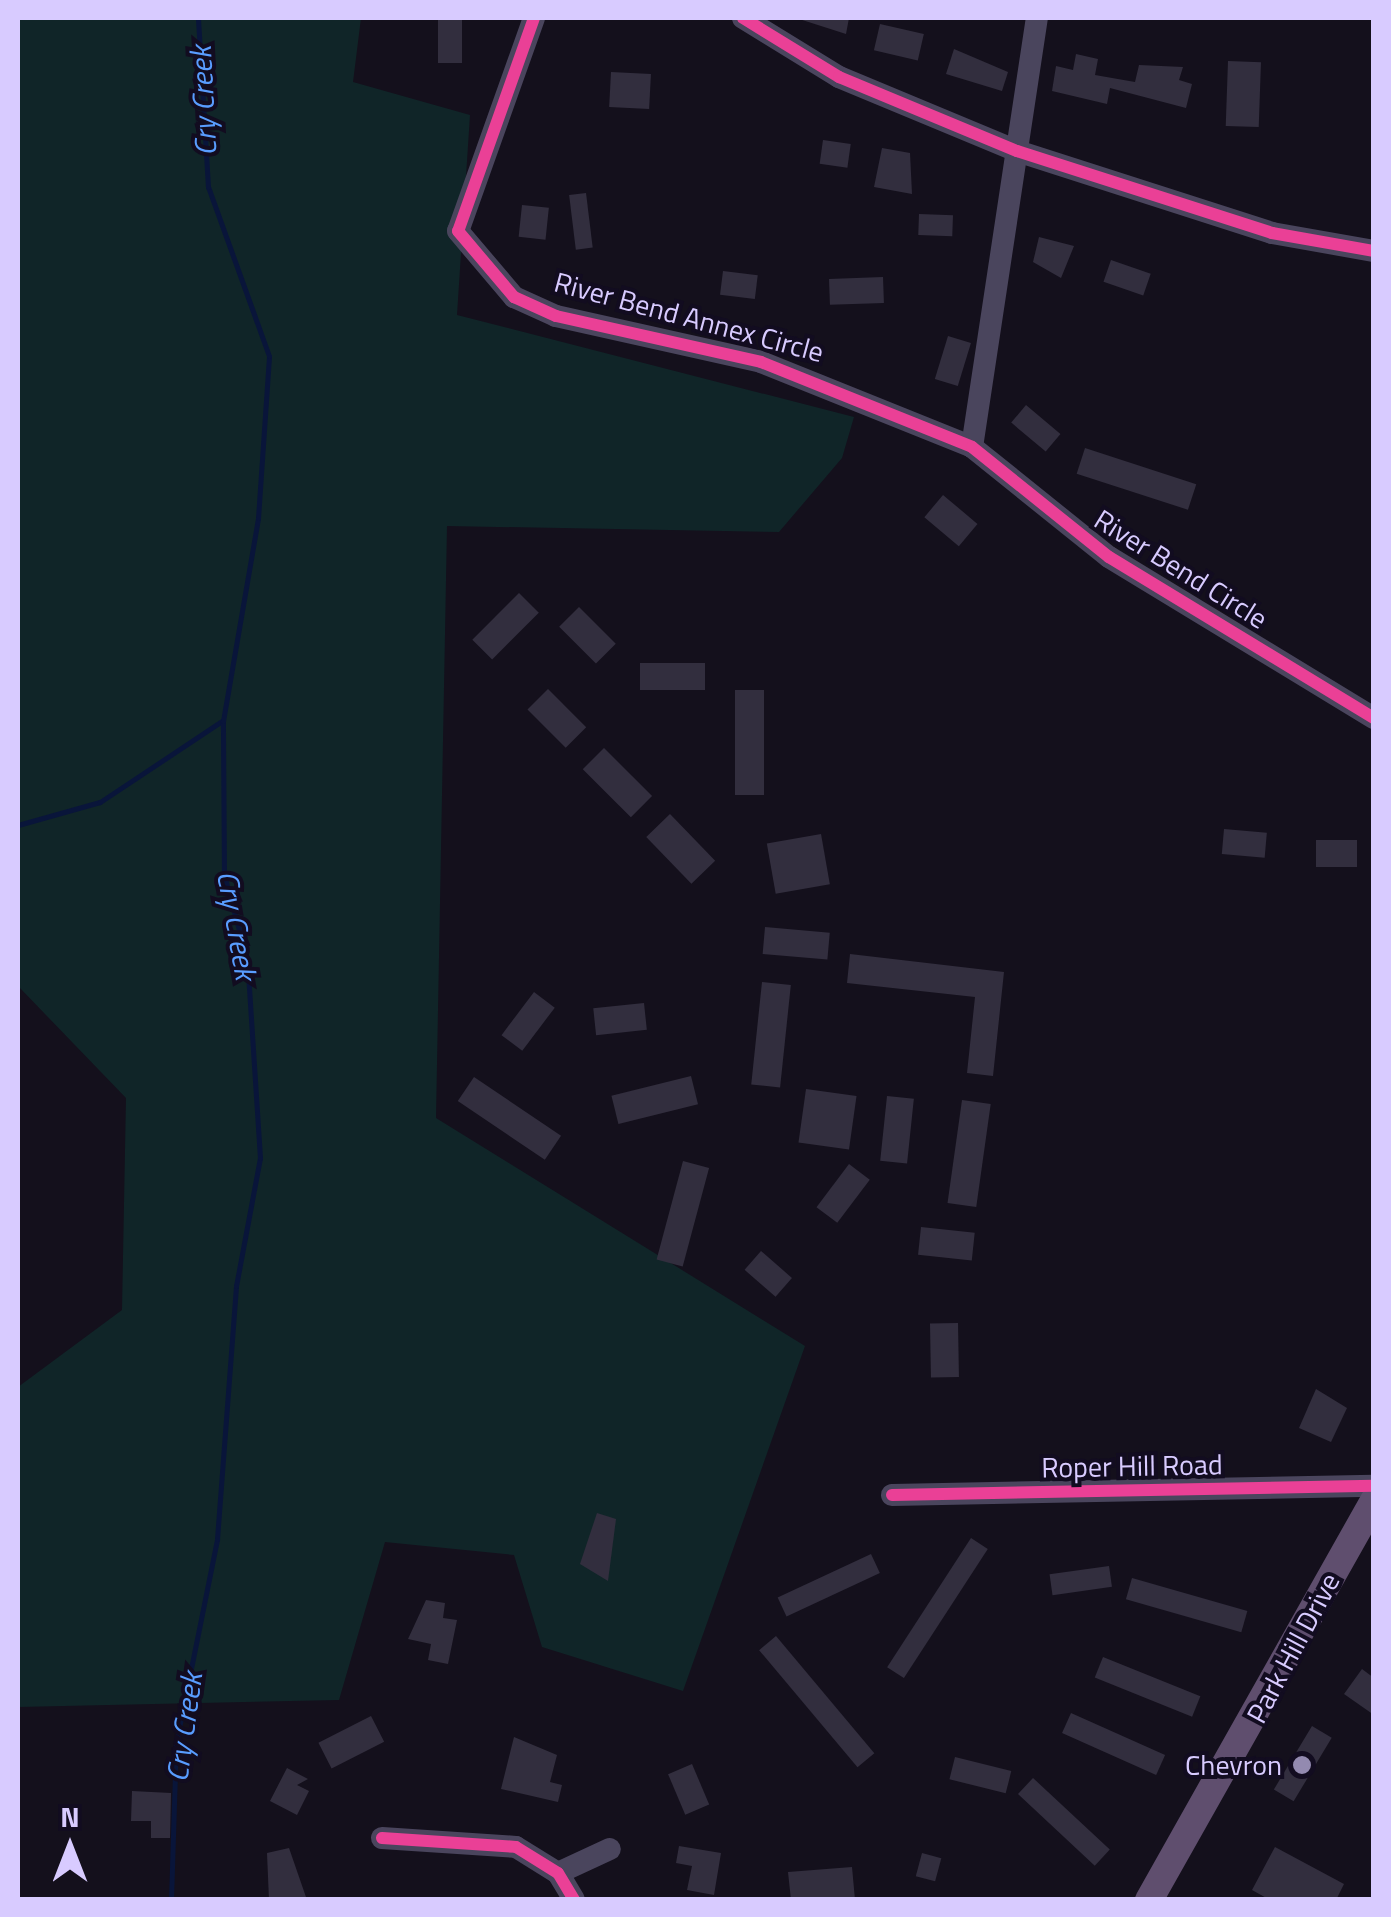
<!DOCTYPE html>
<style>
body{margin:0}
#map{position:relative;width:1391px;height:1917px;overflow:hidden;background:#14101c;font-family:"Titillium Web",sans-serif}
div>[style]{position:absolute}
.green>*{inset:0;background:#102528}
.stream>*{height:5px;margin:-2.5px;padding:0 2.5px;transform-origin:2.5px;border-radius:2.5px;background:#09153a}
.building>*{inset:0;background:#322e3e;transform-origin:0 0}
.minor>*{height:22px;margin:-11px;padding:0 11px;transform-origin:11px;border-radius:11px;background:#4a455d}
.major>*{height:28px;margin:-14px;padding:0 14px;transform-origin:14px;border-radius:14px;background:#5f4e6e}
.cycleway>*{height:12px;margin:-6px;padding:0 6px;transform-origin:6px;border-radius:6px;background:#ea4096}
.dots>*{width:28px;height:28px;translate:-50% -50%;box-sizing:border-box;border:5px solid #120c20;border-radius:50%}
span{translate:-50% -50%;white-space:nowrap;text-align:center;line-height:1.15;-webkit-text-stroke:8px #120c20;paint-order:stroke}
.street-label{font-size:28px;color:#d8cbff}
.poi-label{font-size:28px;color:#d8cbff}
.right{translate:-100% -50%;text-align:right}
.water-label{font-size:30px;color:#599dff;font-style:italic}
.frame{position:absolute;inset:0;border:20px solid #d8cbff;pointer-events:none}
.north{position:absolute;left:20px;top:1797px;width:100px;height:100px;-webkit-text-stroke:8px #120c20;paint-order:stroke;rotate:0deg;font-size:28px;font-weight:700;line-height:40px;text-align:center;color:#d8cbff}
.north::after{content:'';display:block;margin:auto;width:35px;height:45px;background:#d8cbff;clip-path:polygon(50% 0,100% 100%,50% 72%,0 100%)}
</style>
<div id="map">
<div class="green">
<i style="clip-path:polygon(18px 18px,361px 18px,353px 82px,470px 115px,457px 315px,854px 417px,842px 458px,779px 532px,447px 526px,436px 1118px,805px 1346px,683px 1691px,542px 1647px,514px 1555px,385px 1542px,339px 1700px,18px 1707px,18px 1387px,122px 1310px,126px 1098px,18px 986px)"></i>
</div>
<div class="stream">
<i style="left:18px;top:825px;width:85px;rotate:-15.7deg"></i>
<i style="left:100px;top:802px;width:146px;rotate:-33.6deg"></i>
<i style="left:171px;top:1900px;width:157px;rotate:-88.2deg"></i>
<i style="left:176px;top:1743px;width:208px;rotate:-78.6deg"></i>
<i style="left:217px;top:1539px;width:254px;rotate:-85.7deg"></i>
<i style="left:236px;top:1286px;width:130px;rotate:-79.4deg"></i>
<i style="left:260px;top:1158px;width:199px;rotate:-93.7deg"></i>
<i style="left:247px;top:959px;width:87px;rotate:-105.3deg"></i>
<i style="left:224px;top:875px;width:154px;rotate:-90.4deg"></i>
<i style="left:223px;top:721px;width:206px;rotate:-80.2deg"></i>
<i style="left:258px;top:518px;width:162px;rotate:-86.1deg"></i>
<i style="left:269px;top:356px;width:180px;rotate:-109.8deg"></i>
<i style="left:208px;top:187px;width:169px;rotate:-93.4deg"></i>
</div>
<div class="building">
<i style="left:438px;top:18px;width:24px;height:45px"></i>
<i style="clip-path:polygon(796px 18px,849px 18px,846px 34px)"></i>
<i style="left:880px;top:24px;width:45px;height:27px;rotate:13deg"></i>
<i style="clip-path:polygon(954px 49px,1008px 72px,1002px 91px,946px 74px)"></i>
<i style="clip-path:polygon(1076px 54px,1098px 59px,1095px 75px,1135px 82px,1139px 65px,1183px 67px,1179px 80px,1192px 84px,1186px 108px,1110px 88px,1107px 104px,1052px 91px,1056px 66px,1073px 70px)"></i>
<i style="left:1228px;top:61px;width:33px;height:65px;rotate:2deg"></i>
<i style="left:611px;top:72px;width:40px;height:35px;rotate:3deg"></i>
<i style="left:823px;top:140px;width:28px;height:24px;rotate:8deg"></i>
<i style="clip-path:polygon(882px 148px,910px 153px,912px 194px,874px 187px)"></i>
<i style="left:586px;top:193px;width:55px;height:17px;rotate:83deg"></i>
<i style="left:522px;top:205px;width:27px;height:32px;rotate:6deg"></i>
<i style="left:919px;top:214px;width:34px;height:21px;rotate:2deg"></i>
<i style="clip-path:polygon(1039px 237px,1074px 246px,1061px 278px,1033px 262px)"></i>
<i style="left:1111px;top:260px;width:42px;height:23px;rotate:19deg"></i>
<i style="left:723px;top:271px;width:35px;height:24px;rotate:7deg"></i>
<i style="left:883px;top:277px;width:26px;height:54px;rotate:88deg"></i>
<i style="left:948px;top:336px;width:24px;height:45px;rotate:17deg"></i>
<i style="left:1026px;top:405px;width:45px;height:23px;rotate:40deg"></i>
<i style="left:1085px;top:448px;width:117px;height:27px;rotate:18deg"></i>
<i style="left:943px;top:495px;width:45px;height:29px;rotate:40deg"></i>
<i style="left:519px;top:593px;width:28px;height:66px;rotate:45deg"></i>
<i style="left:579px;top:607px;width:52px;height:28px;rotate:45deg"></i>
<i style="left:640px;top:663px;width:65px;height:27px"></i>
<i style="left:548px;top:689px;width:54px;height:29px;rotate:45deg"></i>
<i style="left:735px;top:690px;width:29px;height:105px"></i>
<i style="left:604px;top:748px;width:68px;height:30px;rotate:45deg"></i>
<i style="left:670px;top:814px;width:65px;height:33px;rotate:46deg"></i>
<i style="left:1224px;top:829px;width:43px;height:25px;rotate:5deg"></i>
<i style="left:821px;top:834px;width:51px;height:55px;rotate:80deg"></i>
<i style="left:1316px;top:840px;width:41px;height:27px"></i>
<i style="left:765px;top:927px;width:65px;height:27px;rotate:5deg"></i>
<i style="clip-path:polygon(850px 954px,1004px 972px,993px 1076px,967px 1073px,975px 997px,847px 983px)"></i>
<i style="left:762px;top:982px;width:29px;height:103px;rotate:6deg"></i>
<i style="left:534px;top:992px;width:26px;height:54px;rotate:37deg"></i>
<i style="left:644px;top:1003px;width:27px;height:51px;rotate:84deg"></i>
<i style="left:691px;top:1076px;width:29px;height:82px;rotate:76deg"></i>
<i style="left:474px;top:1077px;width:105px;height:29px;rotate:34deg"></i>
<i style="left:806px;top:1089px;width:51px;height:54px;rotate:8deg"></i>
<i style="left:887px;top:1096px;width:27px;height:65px;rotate:6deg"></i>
<i style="left:962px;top:1100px;width:29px;height:104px;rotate:8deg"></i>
<i style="left:683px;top:1161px;width:27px;height:102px;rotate:15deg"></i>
<i style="left:849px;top:1164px;width:26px;height:54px;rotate:37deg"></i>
<i style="left:921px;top:1227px;width:54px;height:28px;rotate:6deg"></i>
<i style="left:761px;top:1251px;width:41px;height:25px;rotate:41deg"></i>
<i style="left:958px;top:1323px;width:54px;height:28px;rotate:89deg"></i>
<i style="clip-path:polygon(1316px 1389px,1347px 1408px,1331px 1442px,1299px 1428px)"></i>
<i style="clip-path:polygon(597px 1513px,616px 1519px,608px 1581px,580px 1564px)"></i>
<i style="left:971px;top:1538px;width:20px;height:154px;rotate:33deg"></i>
<i style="left:871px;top:1554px;width:21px;height:103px;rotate:65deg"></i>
<i style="left:1109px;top:1566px;width:21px;height:60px;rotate:82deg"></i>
<i style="left:1132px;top:1578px;width:120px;height:22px;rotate:16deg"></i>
<i style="clip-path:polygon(426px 1600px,445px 1603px,443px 1618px,457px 1620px,448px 1664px,428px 1660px,431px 1644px,408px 1639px)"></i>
<i style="left:776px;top:1636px;width:153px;height:22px;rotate:50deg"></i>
<i style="left:1103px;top:1657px;width:105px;height:22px;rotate:22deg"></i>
<i style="clip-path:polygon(1362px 1669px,1374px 1678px,1374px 1715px,1344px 1694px)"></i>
<i style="left:1071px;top:1713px;width:103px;height:22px;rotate:24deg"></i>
<i style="left:371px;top:1716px;width:29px;height:59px;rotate:63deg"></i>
<i style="left:1312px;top:1726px;width:23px;height:74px;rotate:31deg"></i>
<i style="clip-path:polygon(514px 1737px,557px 1755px,550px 1782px,562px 1785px,558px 1802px,501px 1789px)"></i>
<i style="left:955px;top:1757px;width:58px;height:23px;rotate:14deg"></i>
<i style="left:692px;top:1764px;width:44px;height:26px;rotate:67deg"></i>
<i style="clip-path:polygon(287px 1768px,308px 1779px,297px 1785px,309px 1791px,297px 1815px,270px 1801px)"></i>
<i style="left:1033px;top:1778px;width:105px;height:22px;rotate:43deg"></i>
<i style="clip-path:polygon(132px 1791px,171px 1793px,170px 1838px,151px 1838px,151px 1821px,131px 1821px)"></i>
<i style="clip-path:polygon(679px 1846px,721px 1853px,714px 1895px,687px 1890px,692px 1866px,676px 1863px)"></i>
<i style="clip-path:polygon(1275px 1847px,1344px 1884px,1336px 1900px,1270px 1900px,1252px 1890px)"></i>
<i style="clip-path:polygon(289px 1848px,307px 1900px,269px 1900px,267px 1853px)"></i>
<i style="left:922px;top:1853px;width:20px;height:24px;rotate:15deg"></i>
<i style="clip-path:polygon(852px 1867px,855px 1900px,791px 1900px,788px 1872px)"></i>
</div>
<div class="minor">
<i style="left:534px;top:18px;width:226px;rotate:109.6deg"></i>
<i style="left:458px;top:231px;width:87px;rotate:49.7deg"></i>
<i style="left:514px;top:297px;width:46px;rotate:24.3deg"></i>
<i style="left:556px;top:316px;width:210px;rotate:12.6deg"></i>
<i style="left:761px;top:362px;width:227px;rotate:21.9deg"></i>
<i style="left:972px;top:447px;width:176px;rotate:38.8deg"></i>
<i style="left:1109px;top:557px;width:310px;rotate:31.3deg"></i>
<i style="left:743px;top:18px;width:113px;rotate:31.6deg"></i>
<i style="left:839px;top:77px;width:193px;rotate:22.6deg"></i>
<i style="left:1017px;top:151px;width:268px;rotate:17.8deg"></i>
<i style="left:1272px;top:233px;width:104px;rotate:10deg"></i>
<i style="left:972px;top:447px;width:434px;rotate:-81.4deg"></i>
<i style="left:892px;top:1495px;width:482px;rotate:-1.1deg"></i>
<i style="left:382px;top:1838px;width:134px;rotate:3.8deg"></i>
<i style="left:516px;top:1847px;width:49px;rotate:31.8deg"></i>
<i style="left:558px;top:1873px;width:31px;rotate:59deg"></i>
<i style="left:558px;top:1873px;width:57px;rotate:-24.8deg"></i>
</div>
<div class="major">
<i style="left:1149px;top:1900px;width:459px;rotate:-60.6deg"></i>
</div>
<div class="cycleway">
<i style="left:534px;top:18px;width:226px;rotate:109.6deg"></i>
<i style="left:458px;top:231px;width:87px;rotate:49.7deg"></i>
<i style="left:514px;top:297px;width:46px;rotate:24.3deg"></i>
<i style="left:556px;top:316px;width:210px;rotate:12.6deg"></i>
<i style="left:761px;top:362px;width:227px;rotate:21.9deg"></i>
<i style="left:972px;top:447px;width:176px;rotate:38.8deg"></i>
<i style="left:1109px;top:557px;width:310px;rotate:31.3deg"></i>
<i style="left:743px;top:18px;width:113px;rotate:31.6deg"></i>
<i style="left:839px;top:77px;width:193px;rotate:22.6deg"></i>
<i style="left:1017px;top:151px;width:268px;rotate:17.8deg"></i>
<i style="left:1272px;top:233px;width:104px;rotate:10deg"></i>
<i style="left:892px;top:1495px;width:482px;rotate:-1.1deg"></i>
<i style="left:382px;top:1838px;width:134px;rotate:3.8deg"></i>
<i style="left:516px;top:1847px;width:49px;rotate:31.8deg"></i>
<i style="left:558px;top:1873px;width:31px;rotate:59deg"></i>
</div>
<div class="dots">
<i style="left:1302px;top:1765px;background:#938ab0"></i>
</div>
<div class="street-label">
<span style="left:689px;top:317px;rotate:15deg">River Bend Annex Circle</span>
<span style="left:1181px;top:569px;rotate:32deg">River Bend Circle</span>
<span style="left:1132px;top:1466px;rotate:-1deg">Roper Hill Road</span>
<span style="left:1293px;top:1648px;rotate:-62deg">Park Hill Drive</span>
</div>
<div class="poi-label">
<span class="right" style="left:1282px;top:1765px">Chevron</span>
</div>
<div class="water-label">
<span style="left:203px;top:101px;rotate:-93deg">Cry Creek</span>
<span style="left:237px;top:925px;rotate:80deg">Cry Creek</span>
<span style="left:184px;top:1727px;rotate:-82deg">Cry Creek</span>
</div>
<div class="frame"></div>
<div class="north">N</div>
</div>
